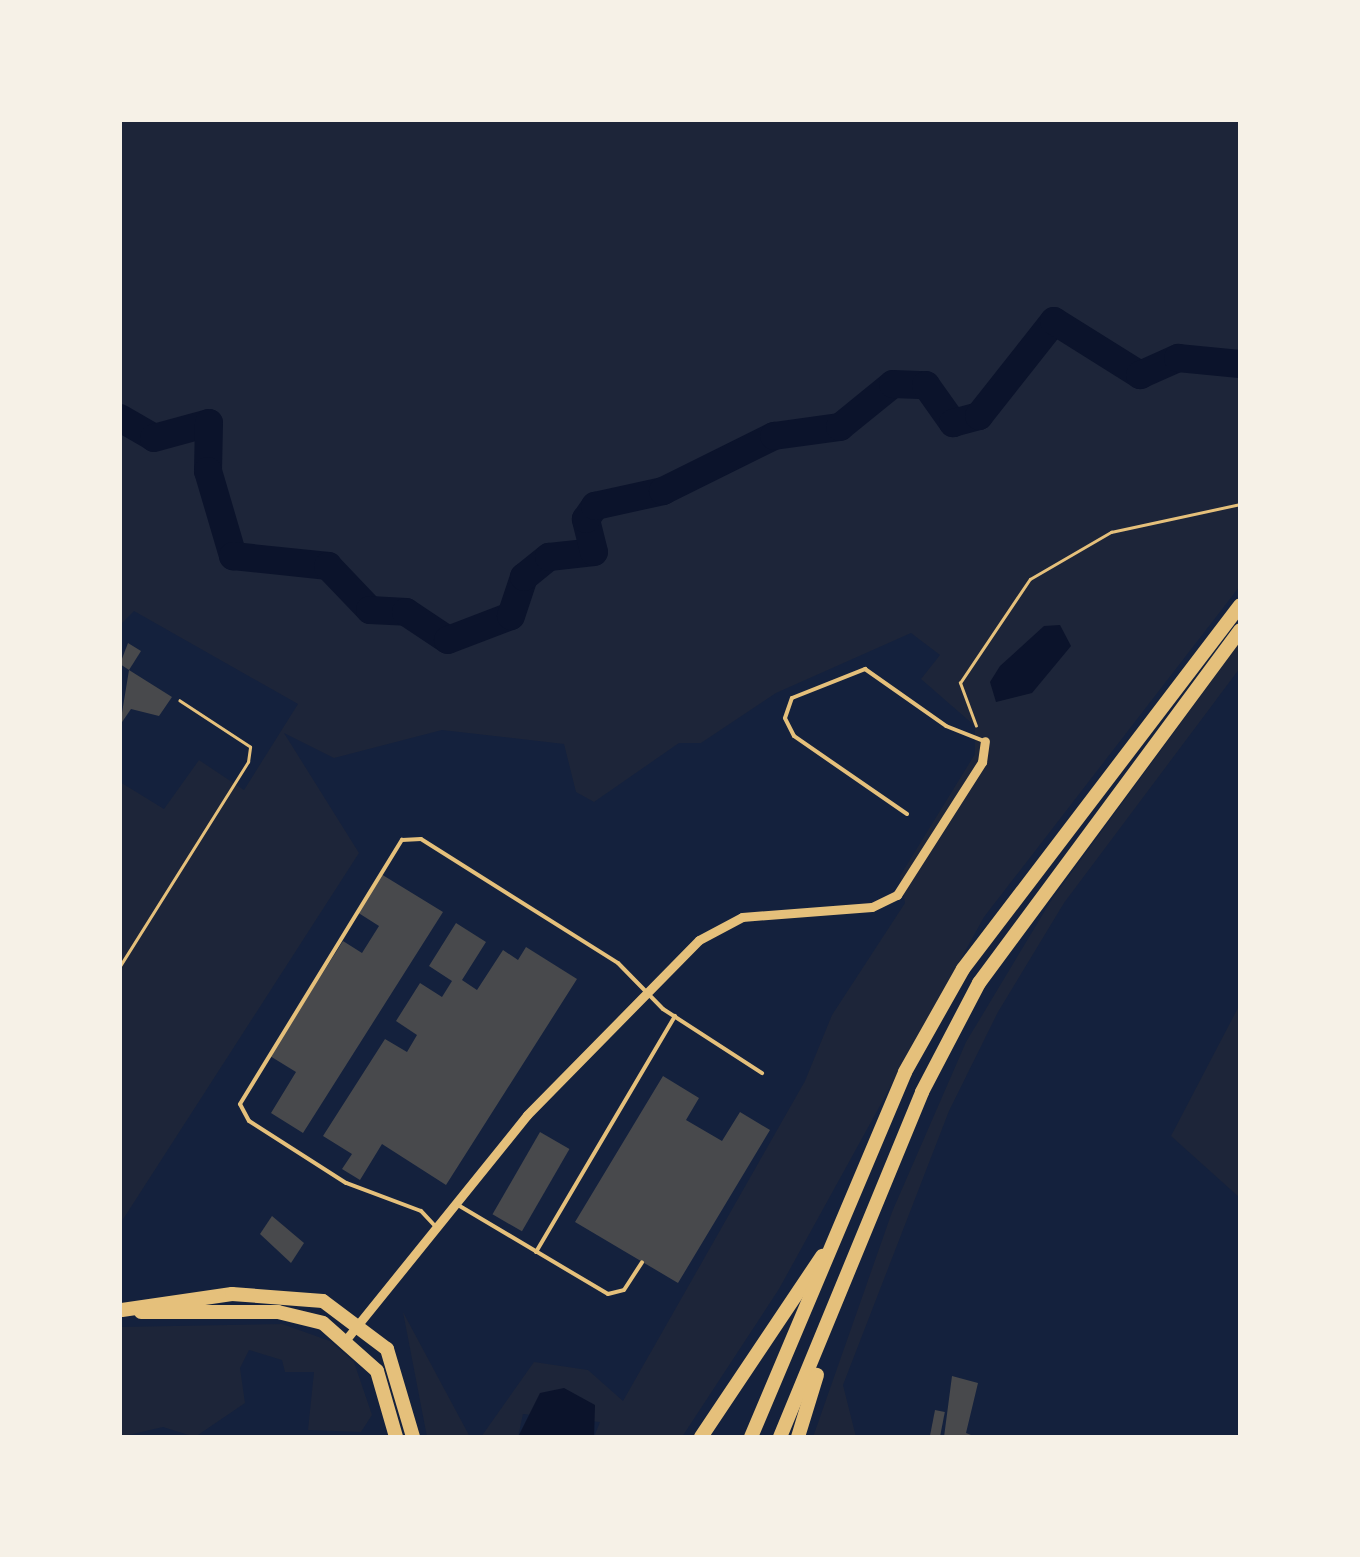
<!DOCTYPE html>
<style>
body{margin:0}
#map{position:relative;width:1360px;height:1557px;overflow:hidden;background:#14213d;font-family:"Noto Sans",sans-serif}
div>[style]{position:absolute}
.green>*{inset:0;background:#1d2539}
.water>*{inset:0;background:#0b132b}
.river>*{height:28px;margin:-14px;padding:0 14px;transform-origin:14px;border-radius:14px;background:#0b132b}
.building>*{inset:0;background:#48494c;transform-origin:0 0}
.path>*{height:2.5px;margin:-1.25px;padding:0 1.25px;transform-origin:1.25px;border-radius:1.25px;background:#e5c07b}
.service>*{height:4px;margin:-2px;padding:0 2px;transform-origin:2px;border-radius:2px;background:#e5c07b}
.minor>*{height:9px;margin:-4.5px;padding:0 4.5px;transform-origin:4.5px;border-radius:4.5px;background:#e5c07b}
.primary>*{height:14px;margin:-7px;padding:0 7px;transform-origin:7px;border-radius:7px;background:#e5c07b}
.trunk>*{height:14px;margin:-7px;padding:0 7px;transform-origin:7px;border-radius:7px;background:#e5c07b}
span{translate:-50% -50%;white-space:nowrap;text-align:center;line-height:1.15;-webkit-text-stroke:9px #f6f1e7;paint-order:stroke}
.frame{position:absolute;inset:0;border:122px solid #f6f1e7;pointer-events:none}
</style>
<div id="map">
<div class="green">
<i style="clip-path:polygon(120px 120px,1240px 120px,1240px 586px,984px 917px,779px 1289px,682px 1437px,594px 1437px,600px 1422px,523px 1414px,518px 1437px,481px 1437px,534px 1362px,588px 1370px,623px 1401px,805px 1081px,832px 1015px,905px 903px,900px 876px,975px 754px,975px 726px,921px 679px,940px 655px,911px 633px,776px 693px,701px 743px,679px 743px,594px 802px,576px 792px,564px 744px,442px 730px,334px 758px,284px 733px,359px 853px,120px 1224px,120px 782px,164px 809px,199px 760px,244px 790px,298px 704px,134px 611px,120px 625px)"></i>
<i style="clip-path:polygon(1240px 642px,1240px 668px,1064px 903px,998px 1012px,949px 1111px,843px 1385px,856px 1437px,813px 1437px,892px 1212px,966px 1042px,1052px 899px)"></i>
<i style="clip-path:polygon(1240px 1004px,1240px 1198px,1171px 1136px)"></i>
<i style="clip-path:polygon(403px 1312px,470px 1437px,427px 1437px)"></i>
<i style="clip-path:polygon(282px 1324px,330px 1341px,354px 1362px,372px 1415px,361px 1432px,308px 1430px,314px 1372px,285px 1372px,282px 1360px,249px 1350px,240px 1368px,245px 1403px,195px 1437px,163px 1427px,120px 1437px,120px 1327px)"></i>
</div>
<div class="water">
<i style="clip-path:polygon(1060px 625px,1071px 646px,1032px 693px,996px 702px,990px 682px,1000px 666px,1044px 626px)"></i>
<i style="clip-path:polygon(564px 1388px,595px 1405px,594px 1437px,518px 1437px,540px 1393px)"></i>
</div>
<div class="river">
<i style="left:120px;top:418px;width:39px;rotate:30deg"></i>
<i style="left:154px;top:438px;width:57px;rotate:-15.3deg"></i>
<i style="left:209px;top:423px;width:48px;rotate:91.2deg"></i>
<i style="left:208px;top:471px;width:89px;rotate:73.6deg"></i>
<i style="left:233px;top:556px;width:96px;rotate:6deg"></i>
<i style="left:328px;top:566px;width:61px;rotate:46.3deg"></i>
<i style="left:370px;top:610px;width:36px;rotate:3deg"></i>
<i style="left:406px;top:612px;width:50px;rotate:33.7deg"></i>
<i style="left:448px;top:640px;width:67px;rotate:-20.9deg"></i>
<i style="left:511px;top:616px;width:41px;rotate:-71.6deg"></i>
<i style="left:524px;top:577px;width:32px;rotate:-39deg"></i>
<i style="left:549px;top:557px;width:45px;rotate:-6.3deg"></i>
<i style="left:594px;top:552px;width:34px;rotate:-104deg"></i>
<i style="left:586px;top:519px;width:16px;rotate:-55deg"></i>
<i style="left:595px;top:506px;width:70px;rotate:-12.4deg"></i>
<i style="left:663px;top:491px;width:124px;rotate:-26.4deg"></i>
<i style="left:774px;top:436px;width:67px;rotate:-7.8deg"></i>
<i style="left:840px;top:427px;width:68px;rotate:-39.1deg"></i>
<i style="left:893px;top:384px;width:33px;rotate:2deg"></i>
<i style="left:926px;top:385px;width:47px;rotate:54.6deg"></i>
<i style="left:953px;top:423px;width:27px;rotate:-15deg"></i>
<i style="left:979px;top:416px;width:121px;rotate:-51.7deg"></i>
<i style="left:1054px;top:321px;width:102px;rotate:32.1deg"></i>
<i style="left:1140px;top:375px;width:42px;rotate:-24.1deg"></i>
<i style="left:1178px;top:358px;width:62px;rotate:5.5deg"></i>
</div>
<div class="building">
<i style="clip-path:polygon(128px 643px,141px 651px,129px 670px,120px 664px)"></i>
<i style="clip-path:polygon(129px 670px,172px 697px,159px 716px,131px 709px,120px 725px)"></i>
<i style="clip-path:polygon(381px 874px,443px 912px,303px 1133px,271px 1113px,296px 1072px,270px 1056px,343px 941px,362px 953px,379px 926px,357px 912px)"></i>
<i style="clip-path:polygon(456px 923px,486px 942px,462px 980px,477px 990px,503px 950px,518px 960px,526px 947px,577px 979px,446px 1185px,382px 1144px,360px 1180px,342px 1169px,352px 1154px,323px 1136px,385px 1039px,407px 1052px,417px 1035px,396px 1021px,420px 983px,442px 997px,452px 981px,429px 966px)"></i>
<i style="clip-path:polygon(663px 1076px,699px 1098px,686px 1120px,722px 1141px,740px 1112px,770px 1130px,678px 1283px,575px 1222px)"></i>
<i style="left:540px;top:1132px;width:34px;height:95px;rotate:30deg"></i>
<i style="clip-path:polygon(272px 1216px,304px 1243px,291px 1263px,260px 1234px)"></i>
<i style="clip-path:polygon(952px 1376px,978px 1383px,966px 1433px,976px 1437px,944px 1437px)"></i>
<i style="left:935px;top:1410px;width:10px;height:27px;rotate:11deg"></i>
</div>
<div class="path">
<i style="left:976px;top:726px;width:46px;rotate:-110.4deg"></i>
<i style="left:960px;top:683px;width:125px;rotate:-56.1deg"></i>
<i style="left:1030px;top:579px;width:94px;rotate:-30.1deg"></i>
<i style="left:1111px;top:532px;width:132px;rotate:-12.2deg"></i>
<i style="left:120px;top:966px;width:241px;rotate:-57.9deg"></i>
<i style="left:248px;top:762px;width:15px;rotate:-82deg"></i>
<i style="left:250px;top:747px;width:84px;rotate:-146.7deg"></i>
</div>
<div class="service">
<i style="left:907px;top:814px;width:137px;rotate:-145.4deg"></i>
<i style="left:794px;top:736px;width:20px;rotate:-117deg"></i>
<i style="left:785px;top:718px;width:21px;rotate:-71deg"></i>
<i style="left:792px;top:698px;width:79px;rotate:-21.7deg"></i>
<i style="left:865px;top:669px;width:99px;rotate:35.1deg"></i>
<i style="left:946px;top:726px;width:41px;rotate:21.5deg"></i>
<i style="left:458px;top:1205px;width:174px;rotate:30.7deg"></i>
<i style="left:608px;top:1294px;width:16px;rotate:-14deg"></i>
<i style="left:624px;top:1290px;width:33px;rotate:-57deg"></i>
<i style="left:436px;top:1227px;width:22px;rotate:-133deg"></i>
<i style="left:421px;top:1211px;width:80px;rotate:-159.5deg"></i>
<i style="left:346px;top:1183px;width:115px;rotate:-147.4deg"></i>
<i style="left:249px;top:1121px;width:19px;rotate:-118deg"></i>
<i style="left:240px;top:1104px;width:310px;rotate:-58.5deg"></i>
<i style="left:402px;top:840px;width:19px;rotate:-3deg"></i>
<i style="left:421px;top:839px;width:233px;rotate:32.2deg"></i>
<i style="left:618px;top:963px;width:64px;rotate:45.6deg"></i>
<i style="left:663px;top:1009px;width:118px;rotate:32.9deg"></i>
<i style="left:536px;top:1252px;width:274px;rotate:-59.5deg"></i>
</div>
<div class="minor">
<i style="left:348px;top:1337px;width:285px;rotate:-51.1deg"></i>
<i style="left:527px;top:1115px;width:245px;rotate:-45.5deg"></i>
<i style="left:699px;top:940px;width:49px;rotate:-28.1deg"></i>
<i style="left:742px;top:917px;width:130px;rotate:-4.4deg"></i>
<i style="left:872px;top:907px;width:28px;rotate:-26deg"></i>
<i style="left:897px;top:895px;width:158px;rotate:-57.4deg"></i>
<i style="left:982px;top:762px;width:21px;rotate:-82deg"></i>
</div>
<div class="primary">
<i style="left:122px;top:1310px;width:111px;rotate:-8.3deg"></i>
<i style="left:232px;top:1294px;width:91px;rotate:4.4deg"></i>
<i style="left:323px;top:1301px;width:80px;rotate:36.9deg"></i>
<i style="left:387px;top:1349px;width:92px;rotate:73.5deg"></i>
<i style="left:141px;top:1312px;width:137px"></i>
<i style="left:278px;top:1312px;width:46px;rotate:13.7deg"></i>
<i style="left:323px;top:1323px;width:72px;rotate:41.6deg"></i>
<i style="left:377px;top:1371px;width:69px;rotate:73.9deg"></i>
</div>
<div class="trunk">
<i style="left:701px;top:1437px;width:218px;rotate:-56.2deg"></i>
<i style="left:751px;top:1437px;width:396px;rotate:-67.1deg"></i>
<i style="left:905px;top:1072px;width:118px;rotate:-60.6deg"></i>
<i style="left:963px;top:969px;width:457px;rotate:-52.7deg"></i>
<i style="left:780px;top:1437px;width:373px;rotate:-67.6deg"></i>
<i style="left:922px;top:1092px;width:123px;rotate:-62.4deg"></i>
<i style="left:979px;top:983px;width:439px;rotate:-53.5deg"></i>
<i style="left:798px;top:1437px;width:65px;rotate:-73deg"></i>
</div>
<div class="frame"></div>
</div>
